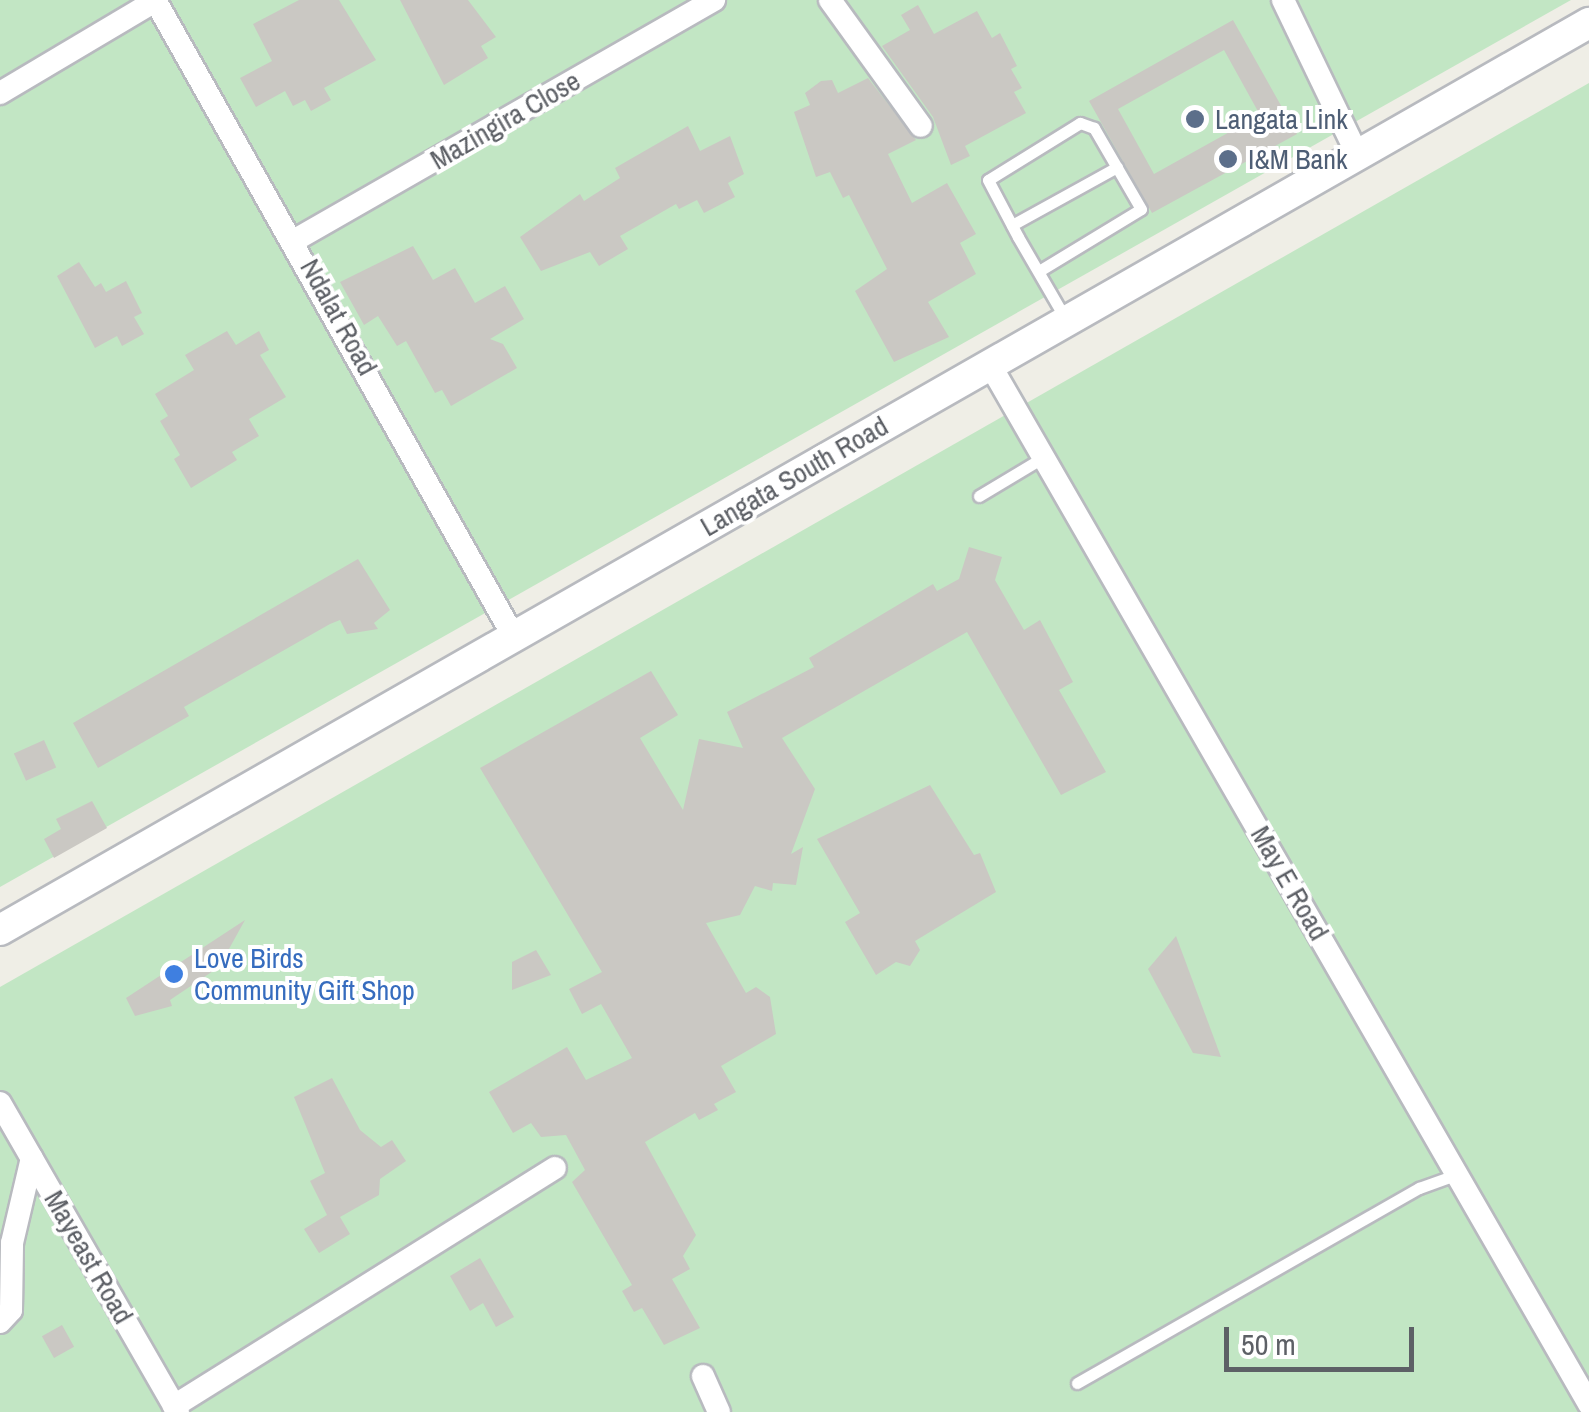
<!DOCTYPE html>
<style>
body{margin:0}
#map{position:relative;width:1589px;height:1412px;overflow:hidden;background:#efeee6;font-family:"Archivo Narrow",sans-serif}
div>[style]{position:absolute}
.green>*{inset:0;background:#c2e6c4}
.building>*{inset:0;background:#cac8c3;transform-origin:0 0}
.roads{filter:drop-shadow(2px 0 #b8babf) drop-shadow(-2px 0 #b8babf) drop-shadow(0 2px #b8babf) drop-shadow(0 -2px #b8babf)}
.lane>*{height:11px;margin:-5.5px;padding:0 5.5px;transform-origin:5.5px;border-radius:5.5px;background:#fff}
.street>*{height:22px;margin:-11px;padding:0 11px;transform-origin:11px;border-radius:11px;background:#fff}
.secondary>*{height:30px;margin:-15px;padding:0 15px;transform-origin:15px;border-radius:15px;background:#fff}
.dots>*{width:28px;height:28px;translate:-50% -50%;box-sizing:border-box;border:5px solid #fff;border-radius:50%}
span{translate:-50% -50%;white-space:nowrap;text-align:center;line-height:1.15;-webkit-text-stroke:8px #fff;paint-order:stroke}
.service-label{font-size:28px;color:#4e5e75}
.left{translate:0 -50%;text-align:left}
.street-label{font-size:28px;color:#5d6066}
.shop-label{font-size:28px;color:#366cbe}
.scale{position:absolute;left:1224px;top:1327px;width:190px;height:45px;box-sizing:border-box;border:5px solid #5d6066;border-top:0;padding-left:12px;font-size:30px;line-height:35px;white-space:nowrap;color:#5d6066;-webkit-text-stroke:8px #fff;paint-order:stroke}
</style>
<div id="map">
<div class="green">
<i style="clip-path:polygon(0 0,1571px 0,0 887px)"></i>
<i style="clip-path:polygon(1589px 83px,1589px 1412px,0 1412px,0 987px)"></i>
</div>
<div class="building">
<i style="clip-path:polygon(299px 0,339px 0,376px 60px,324px 88px,331px 100px,311px 111px,305px 100px,293px 106px,285px 91px,256px 107px,240px 78px,272px 61px,253px 24px)"></i>
<i style="clip-path:polygon(400px 0,468px 0,496px 37px,481px 46px,488px 58px,444px 85px)"></i>
<i style="clip-path:polygon(918px 5px,934px 34px,977px 11px,992px 38px,1000px 33px,1017px 66px,1011px 69px,1022px 88px,1014px 92px,1026px 113px,965px 146px,970px 156px,951px 165px,933px 117px,882px 46px,910px 30px,901px 15px)"></i>
<i style="clip-path:polygon(evenodd,1233px 20px,1297px 134px,1152px 213px,1089px 101px,1233px 20px,1224px 50px,1260px 115px,1154px 174px,1118px 109px,1224px 50px)"></i>
<i style="clip-path:polygon(868px 78px,916px 140px,888px 154px,912px 203px,947px 183px,976px 234px,960px 243px,976px 274px,928px 302px,949px 337px,894px 362px,855px 291px,887px 269px,849px 195px,843px 198px,830px 172px,816px 177px,794px 112px,810px 105px,805px 93px,821px 81px,832px 80px,838px 93px)"></i>
<i style="clip-path:polygon(688px 126px,700px 151px,730px 136px,744px 174px,728px 183px,735px 197px,704px 213px,697px 200px,679px 209px,676px 204px,620px 236px,628px 249px,599px 266px,590px 252px,541px 271px,520px 237px,580px 194px,584px 201px,620px 178px,615px 168px)"></i>
<i style="clip-path:polygon(413px 246px,433px 280px,455px 268px,475px 303px,505px 286px,524px 319px,490px 339px,503px 344px,517px 368px,451px 406px,442px 390px,435px 393px,406px 341px,397px 346px,378px 316px,364px 325px,340px 282px)"></i>
<i style="clip-path:polygon(79px 262px,95px 287px,101px 283px,106px 292px,126px 281px,142px 313px,134px 317px,144px 334px,122px 346px,117px 336px,95px 348px,57px 276px)"></i>
<i style="clip-path:polygon(227px 331px,236px 345px,259px 331px,269px 350px,260px 355px,286px 397px,249px 419px,259px 436px,232px 452px,237px 460px,191px 488px,174px 459px,180px 455px,160px 421px,168px 416px,155px 394px,194px 370px,185px 355px)"></i>
<i style="clip-path:polygon(969px 547px,1002px 557px,995px 580px,1024px 630px,1040px 620px,1073px 682px,1059px 690px,1106px 772px,1061px 795px,967px 632px,782px 738px,815px 789px,791px 854px,803px 847px,796px 885px,773px 883px,772px 891px,755px 886px,740px 915px,706px 923px,746px 993px,756px 987px,770px 997px,776px 1034px,721px 1066px,736px 1092px,714px 1104px,718px 1110px,699px 1120px,695px 1113px,645px 1142px,696px 1235px,683px 1256px,690px 1269px,672px 1279px,700px 1328px,664px 1345px,642px 1308px,634px 1312px,622px 1291px,632px 1285px,572px 1182px,585px 1170px,566px 1135px,541px 1137px,531px 1123px,513px 1133px,489px 1092px,567px 1047px,586px 1080px,632px 1058px,601px 1004px,582px 1014px,569px 989px,602px 972px,480px 768px,651px 671px,678px 715px,640px 738px,683px 810px,699px 739px,743px 748px,727px 712px,814px 667px,809px 658px,933px 584px,937px 591px,959px 579px)"></i>
<i style="clip-path:polygon(358px 559px,390px 610px,374px 623px,378px 629px,347px 634px,340px 620px,330px 624px,184px 707px,189px 716px,98px 768px,73px 723px)"></i>
<i style="left:44px;top:740px;width:30px;height:33px;rotate:66deg"></i>
<i style="clip-path:polygon(930px 785px,974px 855px,980px 853px,996px 892px,915px 941px,920px 950px,910px 966px,896px 962px,876px 975px,845px 922px,860px 913px,817px 839px)"></i>
<i style="clip-path:polygon(92px 801px,107px 828px,54px 858px,44px 839px,61px 829px,56px 819px)"></i>
<i style="clip-path:polygon(245px 920px,219px 967px,170px 1000px,172px 1006px,135px 1016px,126px 998px)"></i>
<i style="clip-path:polygon(1176px 936px,1221px 1057px,1193px 1053px,1148px 969px)"></i>
<i style="clip-path:polygon(536px 950px,551px 975px,512px 990px,512px 962px)"></i>
<i style="clip-path:polygon(332px 1078px,360px 1130px,381px 1147px,392px 1140px,406px 1161px,380px 1179px,379px 1195px,340px 1217px,350px 1234px,319px 1253px,304px 1229px,327px 1215px,310px 1181px,325px 1173px,294px 1097px)"></i>
<i style="clip-path:polygon(480px 1258px,514px 1317px,496px 1327px,483px 1303px,470px 1311px,450px 1276px)"></i>
<i style="left:62px;top:1325px;width:25px;height:23px;rotate:61deg"></i>
</div>
<div class="roads">
<div class="lane">
<i style="left:1012px;top:225px;width:120px;rotate:-28.9deg"></i>
<i style="left:1039px;top:271px;width:119px;rotate:-31.3deg"></i>
<i style="left:1141px;top:209px;width:94px;rotate:-120.1deg"></i>
<i style="left:1094px;top:128px;width:15px;rotate:-160deg"></i>
<i style="left:1080px;top:123px;width:108px;rotate:148.2deg"></i>
<i style="left:988px;top:180px;width:64px;rotate:62.2deg"></i>
<i style="left:1018px;top:237px;width:94px;rotate:59.9deg"></i>
<i style="left:979px;top:496px;width:76px;rotate:-31deg"></i>
<i style="left:1077px;top:1383px;width:394px;rotate:-29.7deg"></i>
<i style="left:1419px;top:1188px;width:41px;rotate:-19.7deg"></i>
</div>
<div class="street">
<i style="left:155px;top:0;width:733px;rotate:60.6deg"></i>
<i style="left:830px;top:0;width:155px;rotate:54.2deg"></i>
<i style="left:1283px;top:0;width:171px;rotate:64.3deg"></i>
<i style="left:0;top:93px;width:180px;rotate:-30.7deg"></i>
<i style="left:295px;top:240px;width:483px;rotate:-29.8deg"></i>
<i style="left:989px;top:363px;width:1202px;rotate:60.04deg"></i>
<i style="left:0;top:1103px;width:357px;rotate:60.1deg"></i>
<i style="left:0;top:1322px;width:16px;rotate:-47deg"></i>
<i style="left:11px;top:1310px;width:67px;rotate:-89.1deg"></i>
<i style="left:12px;top:1243px;width:87px;rotate:-76.8deg"></i>
<i style="left:703px;top:1376px;width:39px;rotate:66deg"></i>
<i style="left:174px;top:1406px;width:449px;rotate:-32deg"></i>
</div>
<div class="secondary">
<i style="left:0;top:930px;width:1830px;rotate:-29.72deg"></i>
</div>
</div>
<div class="dots">
<i style="left:1195px;top:119px;background:#5c6f8a"></i>
<i style="left:1228px;top:159px;background:#5c6f8a"></i>
<i style="left:174px;top:974px;background:#3f7fe0"></i>
</div>
<div class="service-label">
<span class="left" style="left:1215px;top:119px">Langata Link</span>
<span class="left" style="left:1248px;top:159px">I&amp;M Bank</span>
</div>
<div class="street-label">
<span style="left:505px;top:120px;rotate:-30deg">Mazingira Close</span>
<span style="left:339px;top:317px;rotate:61deg">Ndalat Road</span>
<span style="left:794px;top:476px;rotate:-30deg">Langata South Road</span>
<span style="left:1290px;top:883px;rotate:60deg">May E Road</span>
<span style="left:89px;top:1257px;rotate:60deg">Mayeast Road</span>
</div>
<div class="shop-label">
<span class="left" style="left:194px;top:974px">Love Birds<br>Community Gift Shop</span>
</div>
<div class="scale">50 m</div>
</div>
